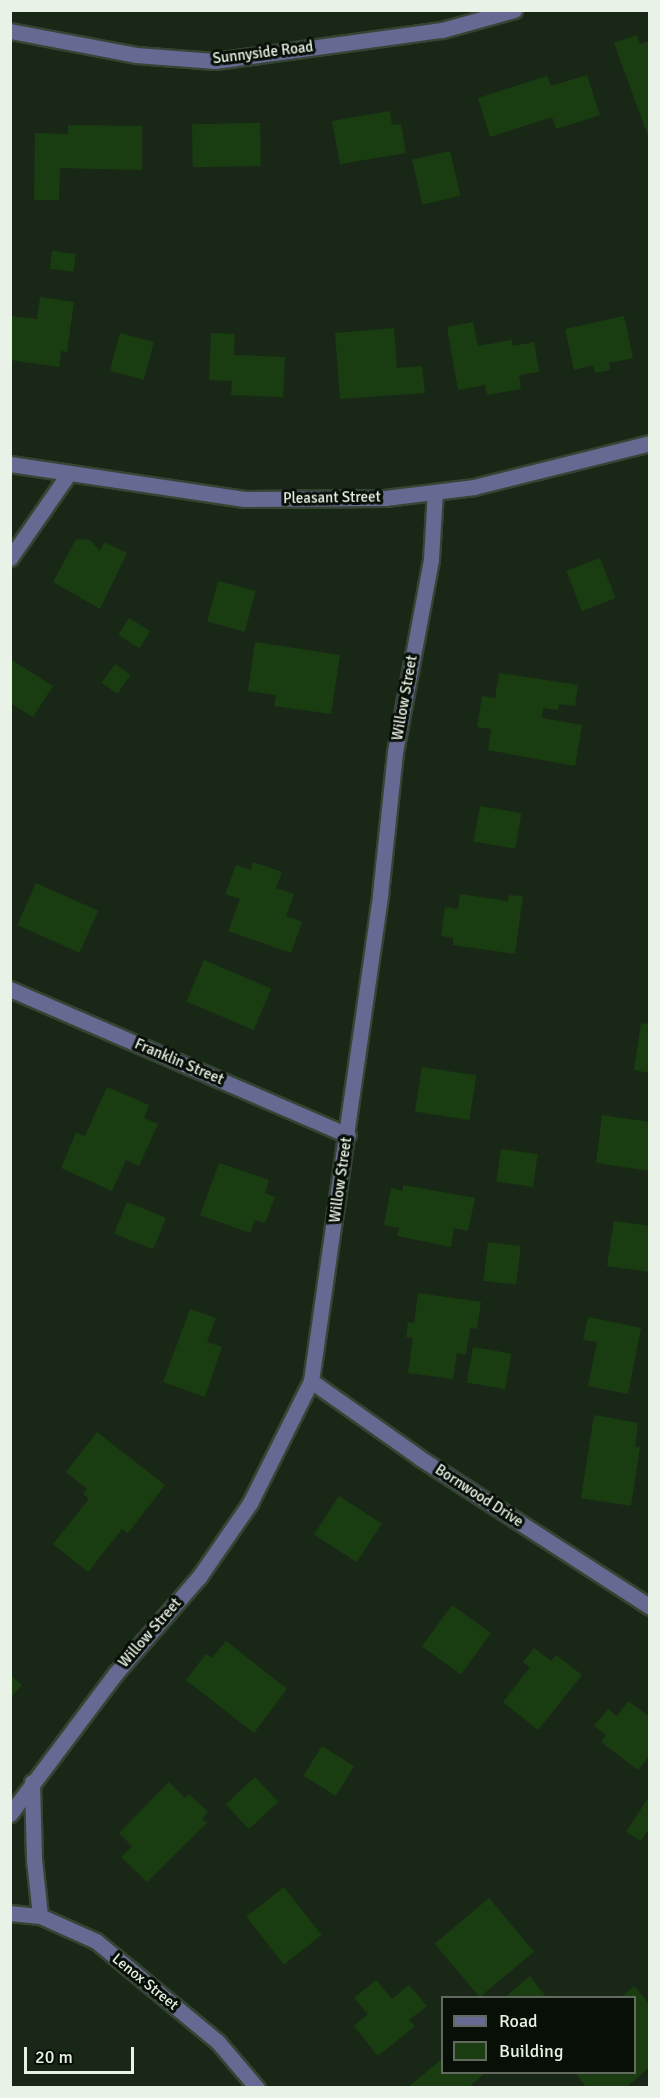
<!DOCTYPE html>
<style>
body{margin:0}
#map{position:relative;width:660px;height:2098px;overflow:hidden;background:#192816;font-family:Signika,sans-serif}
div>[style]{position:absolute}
.building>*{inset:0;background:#1a3c11;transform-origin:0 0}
.roads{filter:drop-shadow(2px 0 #364433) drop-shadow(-2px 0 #364433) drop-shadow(0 2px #364433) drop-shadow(0 -2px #364433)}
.minor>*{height:15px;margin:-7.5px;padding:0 7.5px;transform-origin:7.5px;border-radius:7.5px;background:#666991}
span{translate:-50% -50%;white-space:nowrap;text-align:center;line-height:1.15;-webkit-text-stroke:6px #080f07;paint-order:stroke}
.street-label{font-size:15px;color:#e9f2e6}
.frame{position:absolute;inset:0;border:12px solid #e9f2e6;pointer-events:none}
.legend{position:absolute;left:441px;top:1996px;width:195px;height:78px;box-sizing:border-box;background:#080f07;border:2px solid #626a60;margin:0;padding:8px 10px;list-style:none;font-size:18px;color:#e9f2e6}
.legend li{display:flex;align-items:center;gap:12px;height:30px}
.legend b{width:30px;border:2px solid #626a60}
.scale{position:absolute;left:24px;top:2047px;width:110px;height:27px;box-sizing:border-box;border:3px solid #e9f2e6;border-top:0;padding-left:8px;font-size:18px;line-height:21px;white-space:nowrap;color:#e9f2e6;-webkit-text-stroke:4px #080f07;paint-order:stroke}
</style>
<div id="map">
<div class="building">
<i style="clip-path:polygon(637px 35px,640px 44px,650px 41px,648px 136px,614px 43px)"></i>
<i style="clip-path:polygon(587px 75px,600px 115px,556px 129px,552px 117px,490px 137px,478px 98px,547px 76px,551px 86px)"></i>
<i style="clip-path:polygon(390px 111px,392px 125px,401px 124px,406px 153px,340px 164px,332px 121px)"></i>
<i style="left:260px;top:123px;width:43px;height:68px;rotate:89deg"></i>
<i style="clip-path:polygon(68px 125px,142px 126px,142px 170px,60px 168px,59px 200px,34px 200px,35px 133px,68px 134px)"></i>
<i style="left:450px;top:151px;width:46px;height:39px;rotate:77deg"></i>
<i style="left:52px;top:251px;width:24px;height:18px;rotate:7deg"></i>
<i style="clip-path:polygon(40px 297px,74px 302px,67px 352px,61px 351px,59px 367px,10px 360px,10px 316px,37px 319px)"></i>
<i style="clip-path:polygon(624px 316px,633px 358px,609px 363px,610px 370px,595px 373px,593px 365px,574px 370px,565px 329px)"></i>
<i style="clip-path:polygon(473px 322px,478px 346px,512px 340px,513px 346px,534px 342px,539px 372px,519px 375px,521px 389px,487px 395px,485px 385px,458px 390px,447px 327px)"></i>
<i style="clip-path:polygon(394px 328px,397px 368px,422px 366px,425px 393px,340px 399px,335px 333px)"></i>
<i style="left:120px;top:333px;width:35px;height:39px;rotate:15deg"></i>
<i style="clip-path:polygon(211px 333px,235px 334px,234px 355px,285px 357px,283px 397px,231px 395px,232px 381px,209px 380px)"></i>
<i style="clip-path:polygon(76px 539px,90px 540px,100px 551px,104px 542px,127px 553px,100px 609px,53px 582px)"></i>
<i style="left:600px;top:558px;width:43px;height:36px;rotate:69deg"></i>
<i style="left:218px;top:581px;width:39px;height:42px;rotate:15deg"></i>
<i style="left:129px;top:618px;width:25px;height:20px;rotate:32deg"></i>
<i style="clip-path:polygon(255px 642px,340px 655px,331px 714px,274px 706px,276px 695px,248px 691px)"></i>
<i style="clip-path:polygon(10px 659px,53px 686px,33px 717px,10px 703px)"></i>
<i style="left:115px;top:664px;width:19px;height:23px;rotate:35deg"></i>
<i style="clip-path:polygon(499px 673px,578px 685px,575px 706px,559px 704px,558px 710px,543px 708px,542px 718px,582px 725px,575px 766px,488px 750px,491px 729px,477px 727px,482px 696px,495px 698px)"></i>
<i style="left:480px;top:806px;width:42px;height:36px;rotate:10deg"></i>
<i style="clip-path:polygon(253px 862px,282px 872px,276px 888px,294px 894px,286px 916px,302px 922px,291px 953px,228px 931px,240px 899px,225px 894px,236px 865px,251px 870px)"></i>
<i style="left:36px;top:883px;width:68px;height:46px;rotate:24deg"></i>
<i style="clip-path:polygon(460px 894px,508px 901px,509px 895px,523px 896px,515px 954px,453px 945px,453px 938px,441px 936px,445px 907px,458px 909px)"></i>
<i style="left:204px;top:960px;width:73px;height:45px;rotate:23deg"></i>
<i style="clip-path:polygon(641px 1023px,650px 1024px,650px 1073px,634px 1070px)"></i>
<i style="left:422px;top:1067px;width:55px;height:45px;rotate:9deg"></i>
<i style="clip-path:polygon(107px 1087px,149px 1105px,144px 1118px,158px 1124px,139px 1166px,126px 1160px,112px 1191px,61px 1168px,76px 1133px,85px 1136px)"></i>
<i style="clip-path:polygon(602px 1115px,650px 1122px,650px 1171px,596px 1163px)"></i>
<i style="left:501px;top:1149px;width:37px;height:33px;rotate:8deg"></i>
<i style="clip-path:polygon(219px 1163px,269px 1180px,265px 1193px,275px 1197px,265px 1223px,255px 1220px,250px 1233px,200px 1215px)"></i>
<i style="clip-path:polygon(403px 1185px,475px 1198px,468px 1231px,454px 1228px,451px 1247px,397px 1236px,399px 1228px,384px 1225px,391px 1188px,403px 1191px)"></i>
<i style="left:127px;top:1202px;width:42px;height:34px;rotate:22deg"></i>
<i style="clip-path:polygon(614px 1221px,650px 1226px,650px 1272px,607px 1266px)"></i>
<i style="left:488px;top:1242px;width:33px;height:39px;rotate:7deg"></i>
<i style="clip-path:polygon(418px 1293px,481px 1302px,477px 1329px,470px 1328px,466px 1355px,457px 1353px,453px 1379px,408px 1373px,413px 1338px,406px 1337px,408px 1322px,414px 1323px)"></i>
<i style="clip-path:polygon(190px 1309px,216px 1318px,207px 1342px,222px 1347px,205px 1397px,163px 1382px)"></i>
<i style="clip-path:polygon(588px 1317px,641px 1328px,628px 1394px,588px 1386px,597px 1342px,583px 1340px)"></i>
<i style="left:473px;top:1347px;width:39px;height:36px;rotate:10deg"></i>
<i style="clip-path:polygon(594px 1415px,638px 1423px,635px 1446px,640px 1447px,631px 1506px,581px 1498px)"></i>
<i style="clip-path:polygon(97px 1432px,165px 1485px,128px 1533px,122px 1529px,88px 1572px,53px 1544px,89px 1499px,83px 1494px,87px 1489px,66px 1472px)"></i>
<i style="left:339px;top:1496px;width:51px;height:46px;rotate:33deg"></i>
<i style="left:452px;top:1605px;width:48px;height:51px;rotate:36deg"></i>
<i style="clip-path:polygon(226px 1641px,287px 1689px,254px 1733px,186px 1680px,206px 1654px,212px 1658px)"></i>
<i style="clip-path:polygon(534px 1648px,551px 1661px,556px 1655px,582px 1675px,538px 1730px,503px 1702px,530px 1667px,523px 1662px)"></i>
<i style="clip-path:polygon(10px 1675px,22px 1685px,10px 1698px)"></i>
<i style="clip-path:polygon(628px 1701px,650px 1717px,650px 1755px,638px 1770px,601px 1742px,606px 1735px,594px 1726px,608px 1709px,617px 1716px)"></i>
<i style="left:322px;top:1746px;width:38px;height:35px;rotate:32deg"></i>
<i style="left:255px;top:1777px;width:34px;height:40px;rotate:47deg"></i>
<i style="clip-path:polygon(169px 1782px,185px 1798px,189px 1794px,208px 1812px,202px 1819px,207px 1823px,147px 1882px,121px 1857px,132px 1846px,119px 1833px)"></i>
<i style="clip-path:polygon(648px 1798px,650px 1827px,641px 1841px,626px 1832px)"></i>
<i style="left:284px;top:1887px;width:61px;height:48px;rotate:52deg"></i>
<i style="left:489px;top:1898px;width:70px;height:71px;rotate:50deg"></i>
<i style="clip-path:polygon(530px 1976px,547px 1998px,504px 1998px)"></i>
<i style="clip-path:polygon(376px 1980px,392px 1999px,409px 1985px,427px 2006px,409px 2020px,415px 2026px,378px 2056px,354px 2026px,368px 2014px,354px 1998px)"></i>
<i style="clip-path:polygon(634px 1986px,650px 2005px,650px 2067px,625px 2088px,587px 2088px,575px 2072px,634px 2072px,634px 1998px,620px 1998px)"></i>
<i style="clip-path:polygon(442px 2059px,442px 2072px,486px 2072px,468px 2088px,407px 2088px)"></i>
</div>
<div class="roads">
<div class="minor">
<i style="left:10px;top:31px;width:128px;rotate:10.8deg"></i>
<i style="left:136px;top:55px;width:79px;rotate:4.3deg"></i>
<i style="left:215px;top:61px;width:229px;rotate:-7.8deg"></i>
<i style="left:442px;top:30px;width:75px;rotate:-15.5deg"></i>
<i style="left:10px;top:464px;width:237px;rotate:8.5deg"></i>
<i style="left:244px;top:499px;width:141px;rotate:-0.4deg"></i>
<i style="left:385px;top:498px;width:90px;rotate:-7deg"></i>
<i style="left:474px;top:487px;width:181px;rotate:-14deg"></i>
<i style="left:10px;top:558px;width:103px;rotate:-55.2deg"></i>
<i style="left:10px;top:989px;width:368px;rotate:23.4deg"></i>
<i style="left:311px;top:1381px;width:133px;rotate:35.2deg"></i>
<i style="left:420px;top:1458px;width:274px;rotate:32.9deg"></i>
<i style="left:32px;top:1782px;width:77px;rotate:88.5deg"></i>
<i style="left:34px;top:1859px;width:57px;rotate:84deg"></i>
<i style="left:10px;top:1814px;width:176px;rotate:-53.1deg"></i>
<i style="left:116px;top:1673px;width:127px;rotate:-49.2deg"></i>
<i style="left:199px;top:1577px;width:90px;rotate:-55.4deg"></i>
<i style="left:250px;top:1503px;width:136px;rotate:-63.4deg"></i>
<i style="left:311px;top:1381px;width:491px;rotate:-81.9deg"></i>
<i style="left:380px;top:895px;width:144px;rotate:-84deg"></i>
<i style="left:395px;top:752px;width:196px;rotate:-79.4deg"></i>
<i style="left:431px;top:559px;width:67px;rotate:-86.6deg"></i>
<i style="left:10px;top:1913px;width:30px;rotate:6deg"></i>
<i style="left:40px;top:1916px;width:61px;rotate:24.1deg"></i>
<i style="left:96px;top:1941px;width:158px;rotate:39.6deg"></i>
<i style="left:218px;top:2042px;width:60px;rotate:49.7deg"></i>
</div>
</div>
<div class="street-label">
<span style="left:263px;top:53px;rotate:-7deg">Sunnyside Road</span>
<span style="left:332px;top:498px;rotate:-1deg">Pleasant Street</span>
<span style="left:405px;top:698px;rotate:-80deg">Willow Street</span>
<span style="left:179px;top:1062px;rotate:23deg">Franklin Street</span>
<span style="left:341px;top:1180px;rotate:-82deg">Willow Street</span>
<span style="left:479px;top:1496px;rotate:33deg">Bornwood Drive</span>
<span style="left:150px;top:1633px;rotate:-49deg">Willow Street</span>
<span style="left:145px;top:1982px;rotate:39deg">Lenox Street</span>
</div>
<div class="frame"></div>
<ul class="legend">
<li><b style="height:8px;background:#666991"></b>Road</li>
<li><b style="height:16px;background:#1a3c11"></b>Building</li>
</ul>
<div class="scale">20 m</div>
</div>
